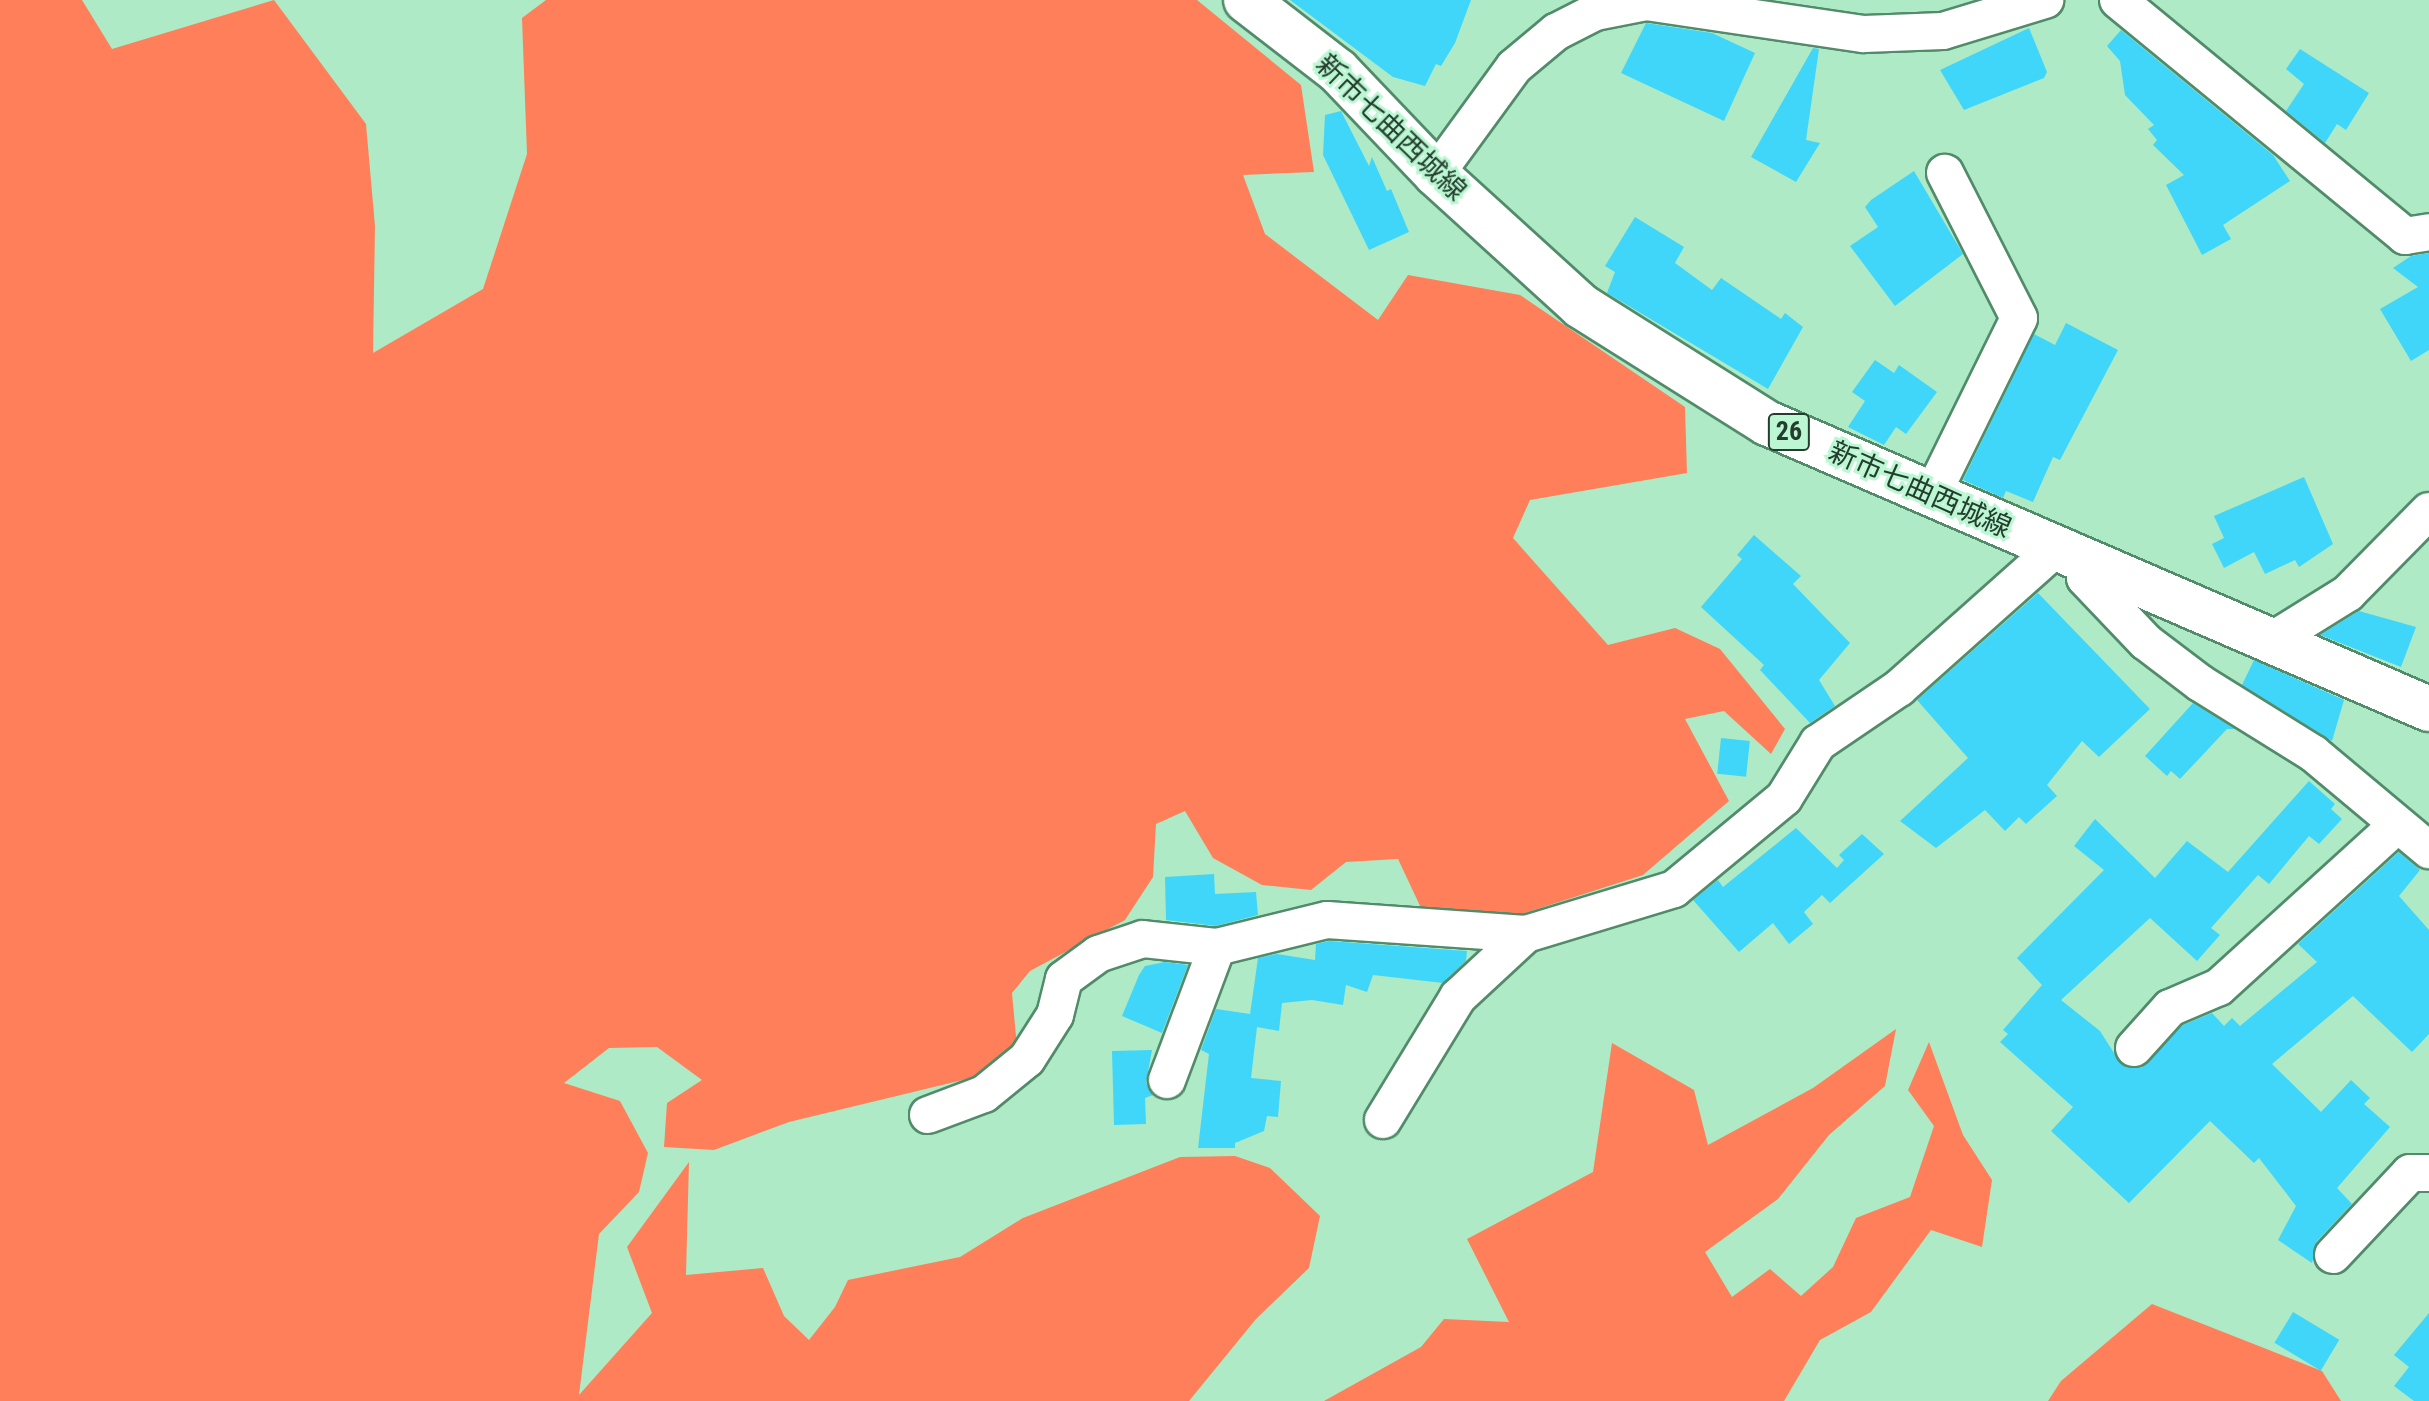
<!DOCTYPE html>
<meta charset="utf-8">
<style>
body{margin:0}
#map{position:relative;width:2429px;height:1401px;overflow:hidden;background:#aeeac5;font-family:"Roboto Condensed","Noto Sans JP",sans-serif}
div>[style]{position:absolute}
.forest>*{inset:0;background:#fe7f59}
.building>*{inset:0;background:#40d6f9;transform-origin:0 0}
.roads{filter:drop-shadow(2px 0 #528b6a) drop-shadow(-2px 0 #528b6a) drop-shadow(0 2px #528b6a) drop-shadow(0 -2px #528b6a)}
.minor>*{height:36px;margin:-18px;padding:0 18px;transform-origin:18px;border-radius:18px;background:#fff}
.major>*{height:44px;margin:-22px;padding:0 22px;transform-origin:22px;border-radius:22px;background:#fff}
span{translate:-50% -50%;white-space:nowrap;text-align:center;line-height:1.15;-webkit-text-stroke:6px #bbf7d2;paint-order:stroke}
.shield-label span{padding:2px 6px;background:#bbf7d2;border:2px solid;border-radius:6px;-webkit-text-stroke-width:0}
.shield-label{font-size:26px;color:#243d2e;font-weight:700}
.street-label{font-size:28px;color:#243d2e}
</style>
<div id="map">
<div class="forest">
<i style="clip-path:polygon(0 0,82px 0,112px 49px,274px 0,366px 124px,375px 226px,373px 353px,483px 289px,527px 154px,522px 18px,546px 0,1197px 0,1301px 85px,1314px 172px,1243px 175px,1265px 234px,1378px 320px,1408px 275px,1520px 295px,1685px 407px,1687px 473px,1530px 500px,1513px 538px,1608px 645px,1675px 628px,1720px 649px,1785px 729px,1771px 754px,1724px 711px,1685px 719px,1729px 801px,1643px 875px,1478px 928px,1422px 910px,1398px 859px,1346px 862px,1311px 890px,1262px 885px,1213px 858px,1185px 811px,1156px 824px,1153px 877px,1125px 920px,1030px 971px,1012px 993px,1017px 1047px,971px 1078px,789px 1122px,714px 1150px,664px 1147px,667px 1103px,702px 1080px,657px 1047px,609px 1048px,564px 1083px,620px 1101px,648px 1153px,639px 1192px,599px 1234px,579px 1395px,652px 1313px,627px 1247px,689px 1162px,686px 1275px,763px 1268px,784px 1316px,809px 1340px,835px 1307px,848px 1280px,960px 1257px,1023px 1218px,1180px 1157px,1235px 1156px,1270px 1168px,1320px 1216px,1309px 1268px,1256px 1319px,1189px 1401px,0 1401px)"></i>
<i style="clip-path:polygon(1896px 1029px,1885px 1086px,1829px 1135px,1778px 1199px,1705px 1252px,1732px 1297px,1770px 1269px,1801px 1296px,1833px 1267px,1856px 1218px,1910px 1197px,1934px 1126px,1908px 1090px,1929px 1042px,1963px 1135px,1992px 1180px,1982px 1247px,1931px 1230px,1871px 1312px,1820px 1340px,1784px 1401px,1324px 1401px,1421px 1347px,1444px 1319px,1509px 1322px,1467px 1239px,1593px 1172px,1612px 1043px,1694px 1090px,1708px 1145px,1813px 1088px)"></i>
<i style="clip-path:polygon(2152px 1304px,2322px 1371px,2341px 1401px,2048px 1401px,2061px 1381px)"></i>
</div>
<div class="building">
<i style="clip-path:polygon(1290px 0,1471px 0,1455px 43px,1441px 66px,1436px 64px,1425px 86px,1393px 77px)"></i>
<i style="clip-path:polygon(1646px 23px,1712px 33px,1755px 53px,1724px 121px,1621px 73px)"></i>
<i style="clip-path:polygon(2029px 28px,2047px 72px,2044px 78px,1964px 110px,1940px 70px)"></i>
<i style="clip-path:polygon(2121px 30px,2273px 155px,2290px 181px,2223px 225px,2231px 239px,2202px 255px,2166px 185px,2184px 175px,2153px 145px,2157px 140px,2148px 129px,2154px 125px,2125px 95px,2120px 61px,2107px 46px)"></i>
<i style="clip-path:polygon(1813px 48px,1819px 49px,1806px 140px,1820px 143px,1796px 182px,1751px 157px)"></i>
<i style="clip-path:polygon(2300px 49px,2369px 93px,2346px 130px,2337px 124px,2325px 143px,2286px 111px,2304px 84px,2286px 69px)"></i>
<i style="clip-path:polygon(1341px 111px,1369px 166px,1372px 157px,1387px 191px,1391px 189px,1409px 232px,1369px 250px,1323px 155px,1325px 115px)"></i>
<i style="clip-path:polygon(1914px 171px,1963px 254px,1895px 306px,1850px 246px,1878px 227px,1865px 207px,1871px 200px)"></i>
<i style="clip-path:polygon(1635px 217px,1684px 247px,1675px 263px,1712px 290px,1721px 278px,1781px 319px,1785px 313px,1803px 327px,1768px 389px,1607px 293px,1615px 272px,1605px 266px)"></i>
<i style="clip-path:polygon(2429px 253px,2429px 350px,2411px 361px,2380px 309px,2418px 287px,2393px 268px,2411px 256px)"></i>
<i style="clip-path:polygon(2066px 323px,2118px 350px,2060px 460px,2053px 457px,2033px 502px,2006px 491px,2003px 498px,1963px 480px,2034px 334px,2055px 345px)"></i>
<i style="clip-path:polygon(1875px 360px,1894px 373px,1899px 365px,1937px 392px,1906px 434px,1896px 427px,1884px 445px,1848px 427px,1865px 401px,1852px 392px)"></i>
<i style="clip-path:polygon(2304px 477px,2333px 544px,2299px 567px,2295px 560px,2265px 574px,2254px 552px,2224px 568px,2212px 544px,2224px 538px,2214px 516px)"></i>
<i style="clip-path:polygon(1754px 535px,1801px 576px,1793px 584px,1850px 643px,1819px 680px,1835px 706px,1810px 723px,1760px 670px,1764px 665px,1701px 607px,1742px 559px,1737px 555px)"></i>
<i style="clip-path:polygon(2038px 593px,2150px 709px,2099px 757px,2082px 741px,2047px 785px,2057px 796px,2026px 824px,2019px 817px,2005px 831px,1985px 810px,1936px 848px,1900px 821px,1968px 758px,1917px 700px)"></i>
<i style="clip-path:polygon(2359px 611px,2416px 627px,2401px 667px,2320px 635px)"></i>
<i style="clip-path:polygon(2254px 660px,2344px 700px,2332px 741px,2242px 685px)"></i>
<i style="clip-path:polygon(2193px 703px,2235px 729px,2227px 729px,2180px 779px,2171px 771px,2167px 776px,2145px 756px)"></i>
<i style="left:1721px;top:738px;width:29px;height:36px;rotate:6deg"></i>
<i style="clip-path:polygon(2309px 781px,2335px 804px,2331px 809px,2342px 819px,2319px 844px,2309px 836px,2269px 884px,2258px 875px,2211px 928px,2220px 935px,2197px 961px,2150px 918px,2061px 1000px,2100px 1031px,2121px 1064px,2141px 1068px,2183px 1025px,2212px 1013px,2224px 1026px,2232px 1018px,2240px 1026px,2317px 962px,2298px 944px,2399px 852px,2420px 870px,2399px 896px,2429px 930px,2429px 1034px,2412px 1052px,2353px 996px,2272px 1064px,2321px 1112px,2351px 1080px,2370px 1098px,2364px 1104px,2390px 1127px,2337px 1188px,2352px 1204px,2317px 1241px,2312px 1263px,2278px 1240px,2296px 1206px,2259px 1158px,2254px 1163px,2210px 1121px,2129px 1203px,2051px 1131px,2073px 1107px,2000px 1042px,2008px 1034px,2003px 1030px,2042px 985px,2017px 958px,2104px 870px,2074px 846px,2095px 819px,2155px 878px,2187px 841px,2228px 872px)"></i>
<i style="clip-path:polygon(1796px 828px,1837px 868px,1844px 860px,1839px 855px,1862px 834px,1884px 854px,1830px 903px,1822px 895px,1804px 912px,1813px 924px,1789px 944px,1773px 923px,1739px 952px,1693px 900px,1718px 880px,1723px 887px)"></i>
<i style="clip-path:polygon(1214px 874px,1215px 894px,1256px 892px,1258px 915px,1216px 926px,1166px 920px,1165px 877px)"></i>
<i style="clip-path:polygon(1329px 941px,1467px 951px,1466px 961px,1443px 983px,1373px 975px,1367px 992px,1346px 985px,1343px 1005px,1312px 1000px,1282px 1003px,1279px 1031px,1257px 1027px,1251px 1078px,1281px 1081px,1278px 1117px,1267px 1116px,1264px 1131px,1235px 1143px,1235px 1148px,1198px 1148px,1209px 1054px,1201px 1050px,1216px 1009px,1250px 1014px,1258px 958px,1277px 954px,1315px 960px,1316px 944px)"></i>
<i style="clip-path:polygon(1165px 962px,1188px 965px,1162px 1033px,1122px 1016px,1139px 975px,1145px 966px)"></i>
<i style="clip-path:polygon(1152px 1050px,1146px 1083px,1153px 1095px,1145px 1098px,1146px 1124px,1114px 1125px,1112px 1051px)"></i>
<i style="left:2293px;top:1312px;width:54px;height:36px;rotate:31deg"></i>
<i style="clip-path:polygon(2429px 1313px,2429px 1401px,2414px 1401px,2394px 1386px,2409px 1367px,2394px 1355px)"></i>
</div>
<div class="roads">
<div class="minor">
<i style="left:2118px;top:0;width:372px;rotate:39.4deg"></i>
<i style="left:2405px;top:236px;width:24px;rotate:-9deg"></i>
<i style="left:1436px;top:174px;width:132px;rotate:-53.9deg"></i>
<i style="left:1514px;top:67px;width:55px;rotate:-39.8deg"></i>
<i style="left:1556px;top:32px;width:44px;rotate:-27.1deg"></i>
<i style="left:1595px;top:12px;width:52px;rotate:-11.1deg"></i>
<i style="left:1646px;top:2px;width:220px;rotate:8.4deg"></i>
<i style="left:1864px;top:34px;width:79px;rotate:-2.2deg"></i>
<i style="left:1943px;top:31px;width:107px;rotate:-16.9deg"></i>
<i style="left:1932px;top:495px;width:197px;rotate:-63.8deg"></i>
<i style="left:2019px;top:318px;width:163px;rotate:-117deg"></i>
<i style="left:2084px;top:562px;width:16px;rotate:86deg"></i>
<i style="left:2085px;top:578px;width:88px;rotate:46.4deg"></i>
<i style="left:2146px;top:642px;width:68px;rotate:37.2deg"></i>
<i style="left:2200px;top:683px;width:134px;rotate:31.9deg"></i>
<i style="left:2314px;top:754px;width:150px;rotate:39.9deg"></i>
<i style="left:2271px;top:641px;width:91px;rotate:-31.9deg"></i>
<i style="left:2348px;top:593px;width:115px;rotate:-45.4deg"></i>
<i style="left:2134px;top:1048px;width:54px;rotate:-48deg"></i>
<i style="left:2170px;top:1008px;width:53px;rotate:-23.2deg"></i>
<i style="left:2219px;top:987px;width:238px;rotate:-42.3deg"></i>
<i style="left:1167px;top:1080px;width:142px;rotate:-69.4deg"></i>
<i style="left:1217px;top:947px;width:113px;rotate:-13.8deg"></i>
<i style="left:1327px;top:920px;width:199px;rotate:4deg"></i>
<i style="left:1526px;top:934px;width:155px;rotate:-16.9deg"></i>
<i style="left:1674px;top:889px;width:143px;rotate:-39.6deg"></i>
<i style="left:1784px;top:798px;width:65px;rotate:-58.3deg"></i>
<i style="left:1818px;top:743px;width:98px;rotate:-34.2deg"></i>
<i style="left:1899px;top:688px;width:209px;rotate:-41.7deg"></i>
<i style="left:928px;top:1115px;width:60px;rotate:-20.6deg"></i>
<i style="left:984px;top:1094px;width:55px;rotate:-39.1deg"></i>
<i style="left:1027px;top:1059px;width:52px;rotate:-57.5deg"></i>
<i style="left:1055px;top:1015px;width:37px;rotate:-76deg"></i>
<i style="left:1064px;top:979px;width:42px;rotate:-36.3deg"></i>
<i style="left:1098px;top:954px;width:47px;rotate:-18.4deg"></i>
<i style="left:1143px;top:939px;width:74px;rotate:6.2deg"></i>
<i style="left:1383px;top:1120px;width:144px;rotate:-58.6deg"></i>
<i style="left:1458px;top:997px;width:93px;rotate:-42.8deg"></i>
<i style="left:2333px;top:1255px;width:112px;rotate:-46.8deg"></i>
<i style="left:2410px;top:1173px;width:19px"></i>
</div>
<div class="major">
<i style="left:1246px;top:0;width:116px;rotate:37.7deg"></i>
<i style="left:1338px;top:71px;width:142px;rotate:46.4deg"></i>
<i style="left:1436px;top:174px;width:196px;rotate:42.3deg"></i>
<i style="left:1581px;top:306px;width:220px;rotate:32.2deg"></i>
<i style="left:1767px;top:423px;width:721px;rotate:23.37deg"></i>
</div>
</div>
<div class="shield-label">
<span style="left:1789px;top:432px">26</span>
</div>
<div class="street-label">
<span style="left:1391px;top:128px;rotate:44deg">新市七曲西城線</span>
<span style="left:1920px;top:490px;rotate:24deg">新市七曲西城線</span>
</div>
</div>
